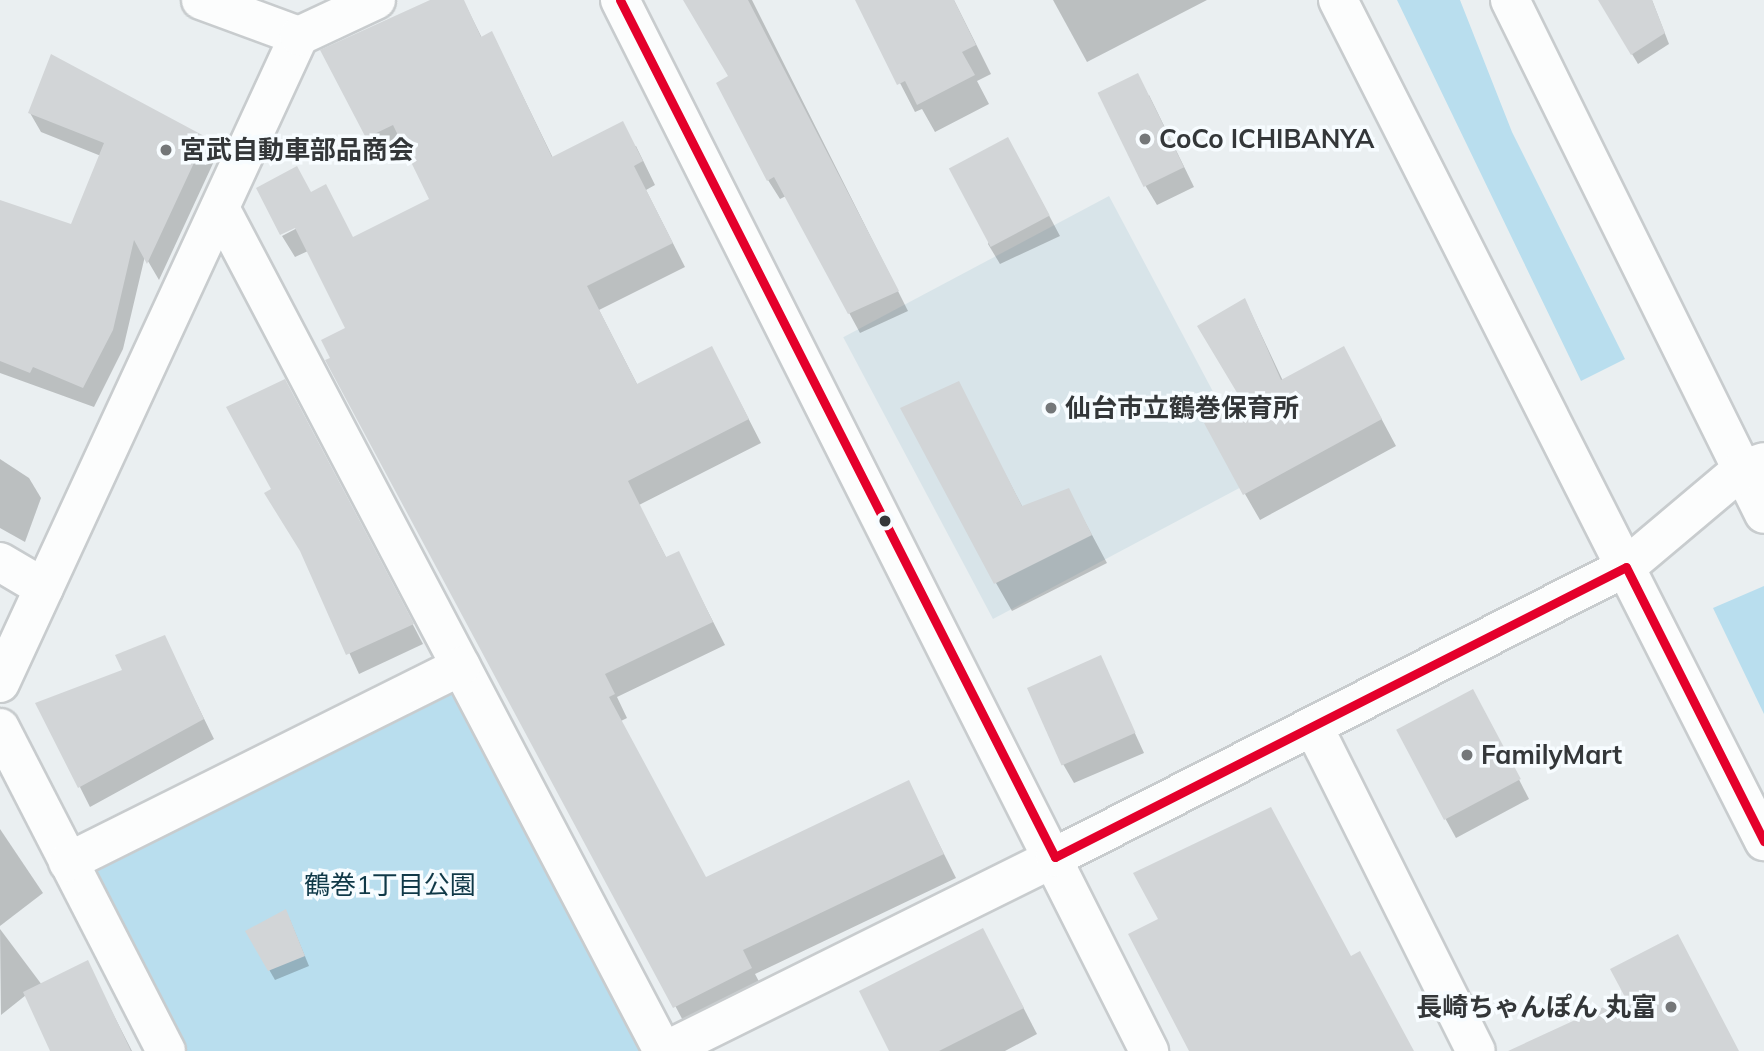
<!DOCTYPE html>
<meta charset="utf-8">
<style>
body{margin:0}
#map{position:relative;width:1764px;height:1051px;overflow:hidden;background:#eaeff1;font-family:Mulish,"Noto Sans JP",sans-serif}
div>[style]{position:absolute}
.built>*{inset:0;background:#d8e4e9;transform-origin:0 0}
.green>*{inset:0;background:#b9deee}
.shadow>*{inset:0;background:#0003}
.building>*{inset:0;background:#d2d5d7;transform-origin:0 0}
.roads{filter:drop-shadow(2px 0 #c8ccce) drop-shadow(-2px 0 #c8ccce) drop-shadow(0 2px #c8ccce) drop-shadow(0 -2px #c8ccce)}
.street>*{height:38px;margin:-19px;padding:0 19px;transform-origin:19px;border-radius:19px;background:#fcfdfd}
.secondary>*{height:38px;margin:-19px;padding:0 19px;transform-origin:19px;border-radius:19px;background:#fcfdfd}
.bus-1>*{height:9px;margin:-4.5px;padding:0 4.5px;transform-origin:4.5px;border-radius:4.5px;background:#e4002b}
.dots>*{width:19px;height:19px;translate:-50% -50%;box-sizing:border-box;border:4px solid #f7fcff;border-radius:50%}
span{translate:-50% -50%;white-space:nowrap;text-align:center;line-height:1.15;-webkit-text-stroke:7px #f7fcff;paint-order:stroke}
.poi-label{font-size:26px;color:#343739;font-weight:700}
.left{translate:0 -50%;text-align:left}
.right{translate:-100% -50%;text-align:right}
.park-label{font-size:26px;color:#0f3847}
</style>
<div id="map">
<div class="built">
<i style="left:1109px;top:196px;width:319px;height:301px;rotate:62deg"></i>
</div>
<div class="green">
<i style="clip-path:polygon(1397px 0,1460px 0,1512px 132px,1625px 359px,1581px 381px)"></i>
<i style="clip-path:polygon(1764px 586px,1764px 714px,1713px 608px)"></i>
<i style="clip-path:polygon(461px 666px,663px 1051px,166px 1051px,68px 862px)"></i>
</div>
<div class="shadow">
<i style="clip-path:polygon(434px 0,463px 0,482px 38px,492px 33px,553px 158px,636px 146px,655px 185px,646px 190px,685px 267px,599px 310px,638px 386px,724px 371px,761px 443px,639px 505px,667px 559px,678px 553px,725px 645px,617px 697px,627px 718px,621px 721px,705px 879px,908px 782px,956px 878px,755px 974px,764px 991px,688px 1030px,332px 359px,348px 328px,308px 251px,295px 257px,282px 236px,303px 225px,310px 194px,353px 238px,431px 199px,406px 148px,381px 161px,323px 51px)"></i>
<i style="clip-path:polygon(685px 0,752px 0,908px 311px,860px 333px,786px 196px,780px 199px,768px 180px,731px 77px)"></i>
<i style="clip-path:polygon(857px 0,954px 0,991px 74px,977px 81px,989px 104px,935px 132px,922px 109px,915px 112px)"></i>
<i style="clip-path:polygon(1053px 0,1207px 0,1087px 62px)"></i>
<i style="clip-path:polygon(1630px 0,1652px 0,1669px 44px,1638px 64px,1606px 11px)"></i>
<i style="clip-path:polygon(1149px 95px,1194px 187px,1157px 205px,1145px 185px)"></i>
<i style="clip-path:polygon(30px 113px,205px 138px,216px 157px,159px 280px,145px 256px,123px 349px,94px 407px,0 373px,0 202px,72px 226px,101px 156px,41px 132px)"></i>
<i style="clip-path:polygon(1019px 159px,1060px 236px,1000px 264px,988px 244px)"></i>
<i style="clip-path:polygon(1245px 300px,1283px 381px,1358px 375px,1396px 446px,1260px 520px,1245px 494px)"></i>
<i style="clip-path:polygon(958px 383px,1023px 508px,1068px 490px,1107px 563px,1012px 611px,996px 583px)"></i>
<i style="clip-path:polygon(296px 401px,423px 644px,359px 674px,274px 489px)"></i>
<i style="clip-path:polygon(0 459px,29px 478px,41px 498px,25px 542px,0 528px)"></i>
<i style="clip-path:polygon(164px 637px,214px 739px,90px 807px,38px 704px,125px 671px)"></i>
<i style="clip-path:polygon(1100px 657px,1144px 753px,1074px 783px,1063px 764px)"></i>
<i style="clip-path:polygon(1484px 711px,1529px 799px,1456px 838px,1445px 818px)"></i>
<i style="clip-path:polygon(0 829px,43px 893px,0 926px)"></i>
<i style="clip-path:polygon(290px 920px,309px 966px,275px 980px,247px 931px)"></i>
<i style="clip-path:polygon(0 929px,42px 985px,87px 963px,132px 1051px,53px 1051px,26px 995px,1px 1015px)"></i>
<i style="clip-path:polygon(983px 930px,1037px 1034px,1005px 1051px,891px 1051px)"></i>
</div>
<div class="building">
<i style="clip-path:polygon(430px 0,464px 0,481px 37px,492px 31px,552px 157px,623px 121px,643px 161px,634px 166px,673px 243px,587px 286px,637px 384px,712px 346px,749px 419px,628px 481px,666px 557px,679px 551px,713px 622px,605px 674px,615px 694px,609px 697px,706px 877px,909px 780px,944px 854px,743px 950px,752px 968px,673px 1008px,325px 360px,330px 358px,321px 340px,345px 328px,295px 228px,280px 235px,256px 188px,297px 166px,311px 192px,326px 184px,353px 237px,429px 199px,393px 125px,366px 138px,320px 50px)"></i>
<i style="clip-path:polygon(683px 0,748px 0,899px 291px,848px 314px,774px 177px,767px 181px,716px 83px,728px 76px)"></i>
<i style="clip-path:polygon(855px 0,954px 0,976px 45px,962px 52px,975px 75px,917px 105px,905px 81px,897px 85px)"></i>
<i style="clip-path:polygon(1598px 0,1652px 0,1665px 33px,1631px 55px)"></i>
<i style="clip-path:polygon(51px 54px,206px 137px,147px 264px,134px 240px,113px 330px,83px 388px,33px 367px,30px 373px,0 361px,0 200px,71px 224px,104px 143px,28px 113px)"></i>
<i style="left:1138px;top:73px;width:105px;height:45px;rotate:64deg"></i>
<i style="left:1008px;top:137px;width:89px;height:67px;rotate:62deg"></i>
<i style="clip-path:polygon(1245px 298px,1281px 380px,1344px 346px,1382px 419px,1243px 495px,1204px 423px,1242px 401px,1197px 326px)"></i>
<i style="clip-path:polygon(285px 379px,414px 624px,346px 655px,300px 551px,264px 493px,271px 489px,226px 407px)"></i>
<i style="clip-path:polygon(959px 381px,1022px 506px,1069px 488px,1092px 535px,994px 584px,900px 408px)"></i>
<i style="clip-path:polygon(165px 635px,204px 719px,78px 788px,35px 703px,122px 670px,115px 655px)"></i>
<i style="left:1101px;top:655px;width:85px;height:81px;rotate:66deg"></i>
<i style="left:1473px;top:689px;width:102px;height:87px;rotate:62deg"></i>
<i style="clip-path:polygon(1271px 807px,1351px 956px,1360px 951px,1414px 1051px,1189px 1051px,1128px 934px,1158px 919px,1133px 873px)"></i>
<i style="clip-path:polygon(286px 909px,305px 956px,268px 971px,245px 931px)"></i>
<i style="clip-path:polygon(983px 928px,1024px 1008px,939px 1051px,889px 1051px,859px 991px)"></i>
<i style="clip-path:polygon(1678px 934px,1739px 1051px,1508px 1051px,1625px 997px,1610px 969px)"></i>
<i style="clip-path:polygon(88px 960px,131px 1051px,50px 1051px,23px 992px)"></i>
</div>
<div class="roads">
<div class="street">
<i style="left:201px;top:0;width:104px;rotate:20.2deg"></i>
<i style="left:620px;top:0;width:1177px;rotate:63.28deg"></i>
<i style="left:220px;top:208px;width:952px;rotate:62.28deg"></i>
<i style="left:0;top:562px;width:51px;rotate:30.6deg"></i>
<i style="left:0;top:683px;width:713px;rotate:-65.2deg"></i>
<i style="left:299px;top:36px;width:85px;rotate:-25.1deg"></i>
<i style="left:0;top:728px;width:363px;rotate:62.8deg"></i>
<i style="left:1314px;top:728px;width:361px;rotate:63.4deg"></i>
<i style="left:68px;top:862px;width:439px;rotate:-26.5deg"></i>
<i style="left:665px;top:1051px;width:436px;rotate:-26.4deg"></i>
</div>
<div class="secondary">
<i style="left:1338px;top:0;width:943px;rotate:63.14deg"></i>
<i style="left:1510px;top:0;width:573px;rotate:63.7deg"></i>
<i style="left:1055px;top:857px;width:640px;rotate:-26.93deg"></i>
<i style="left:1626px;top:567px;width:150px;rotate:-40.1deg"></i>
<i style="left:1741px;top:470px;width:24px;rotate:-19deg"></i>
</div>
</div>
<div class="bus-1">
<i style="left:620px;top:0;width:961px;rotate:63.09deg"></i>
<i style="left:1055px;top:857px;width:640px;rotate:-26.93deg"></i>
<i style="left:1626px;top:567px;width:307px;rotate:63.3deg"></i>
</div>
<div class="dots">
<i style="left:1145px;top:139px;background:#747779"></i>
<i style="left:166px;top:150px;background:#747779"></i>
<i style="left:1051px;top:408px;background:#747779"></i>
<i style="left:885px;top:521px;background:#343739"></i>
<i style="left:1467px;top:755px;background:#747779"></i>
<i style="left:1671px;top:1007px;background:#747779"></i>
</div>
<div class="poi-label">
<span class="left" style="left:1159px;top:139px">CoCo ICHIBANYA</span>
<span class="left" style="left:180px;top:150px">宮武自動車部品商会</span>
<span class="left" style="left:1065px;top:408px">仙台市立鶴巻保育所</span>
<span class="left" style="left:1481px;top:755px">FamilyMart</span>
<span class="right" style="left:1657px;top:1007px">長崎ちゃんぽん 丸富</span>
</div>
<div class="park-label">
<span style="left:390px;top:885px">鶴巻1丁目公園</span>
</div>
</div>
